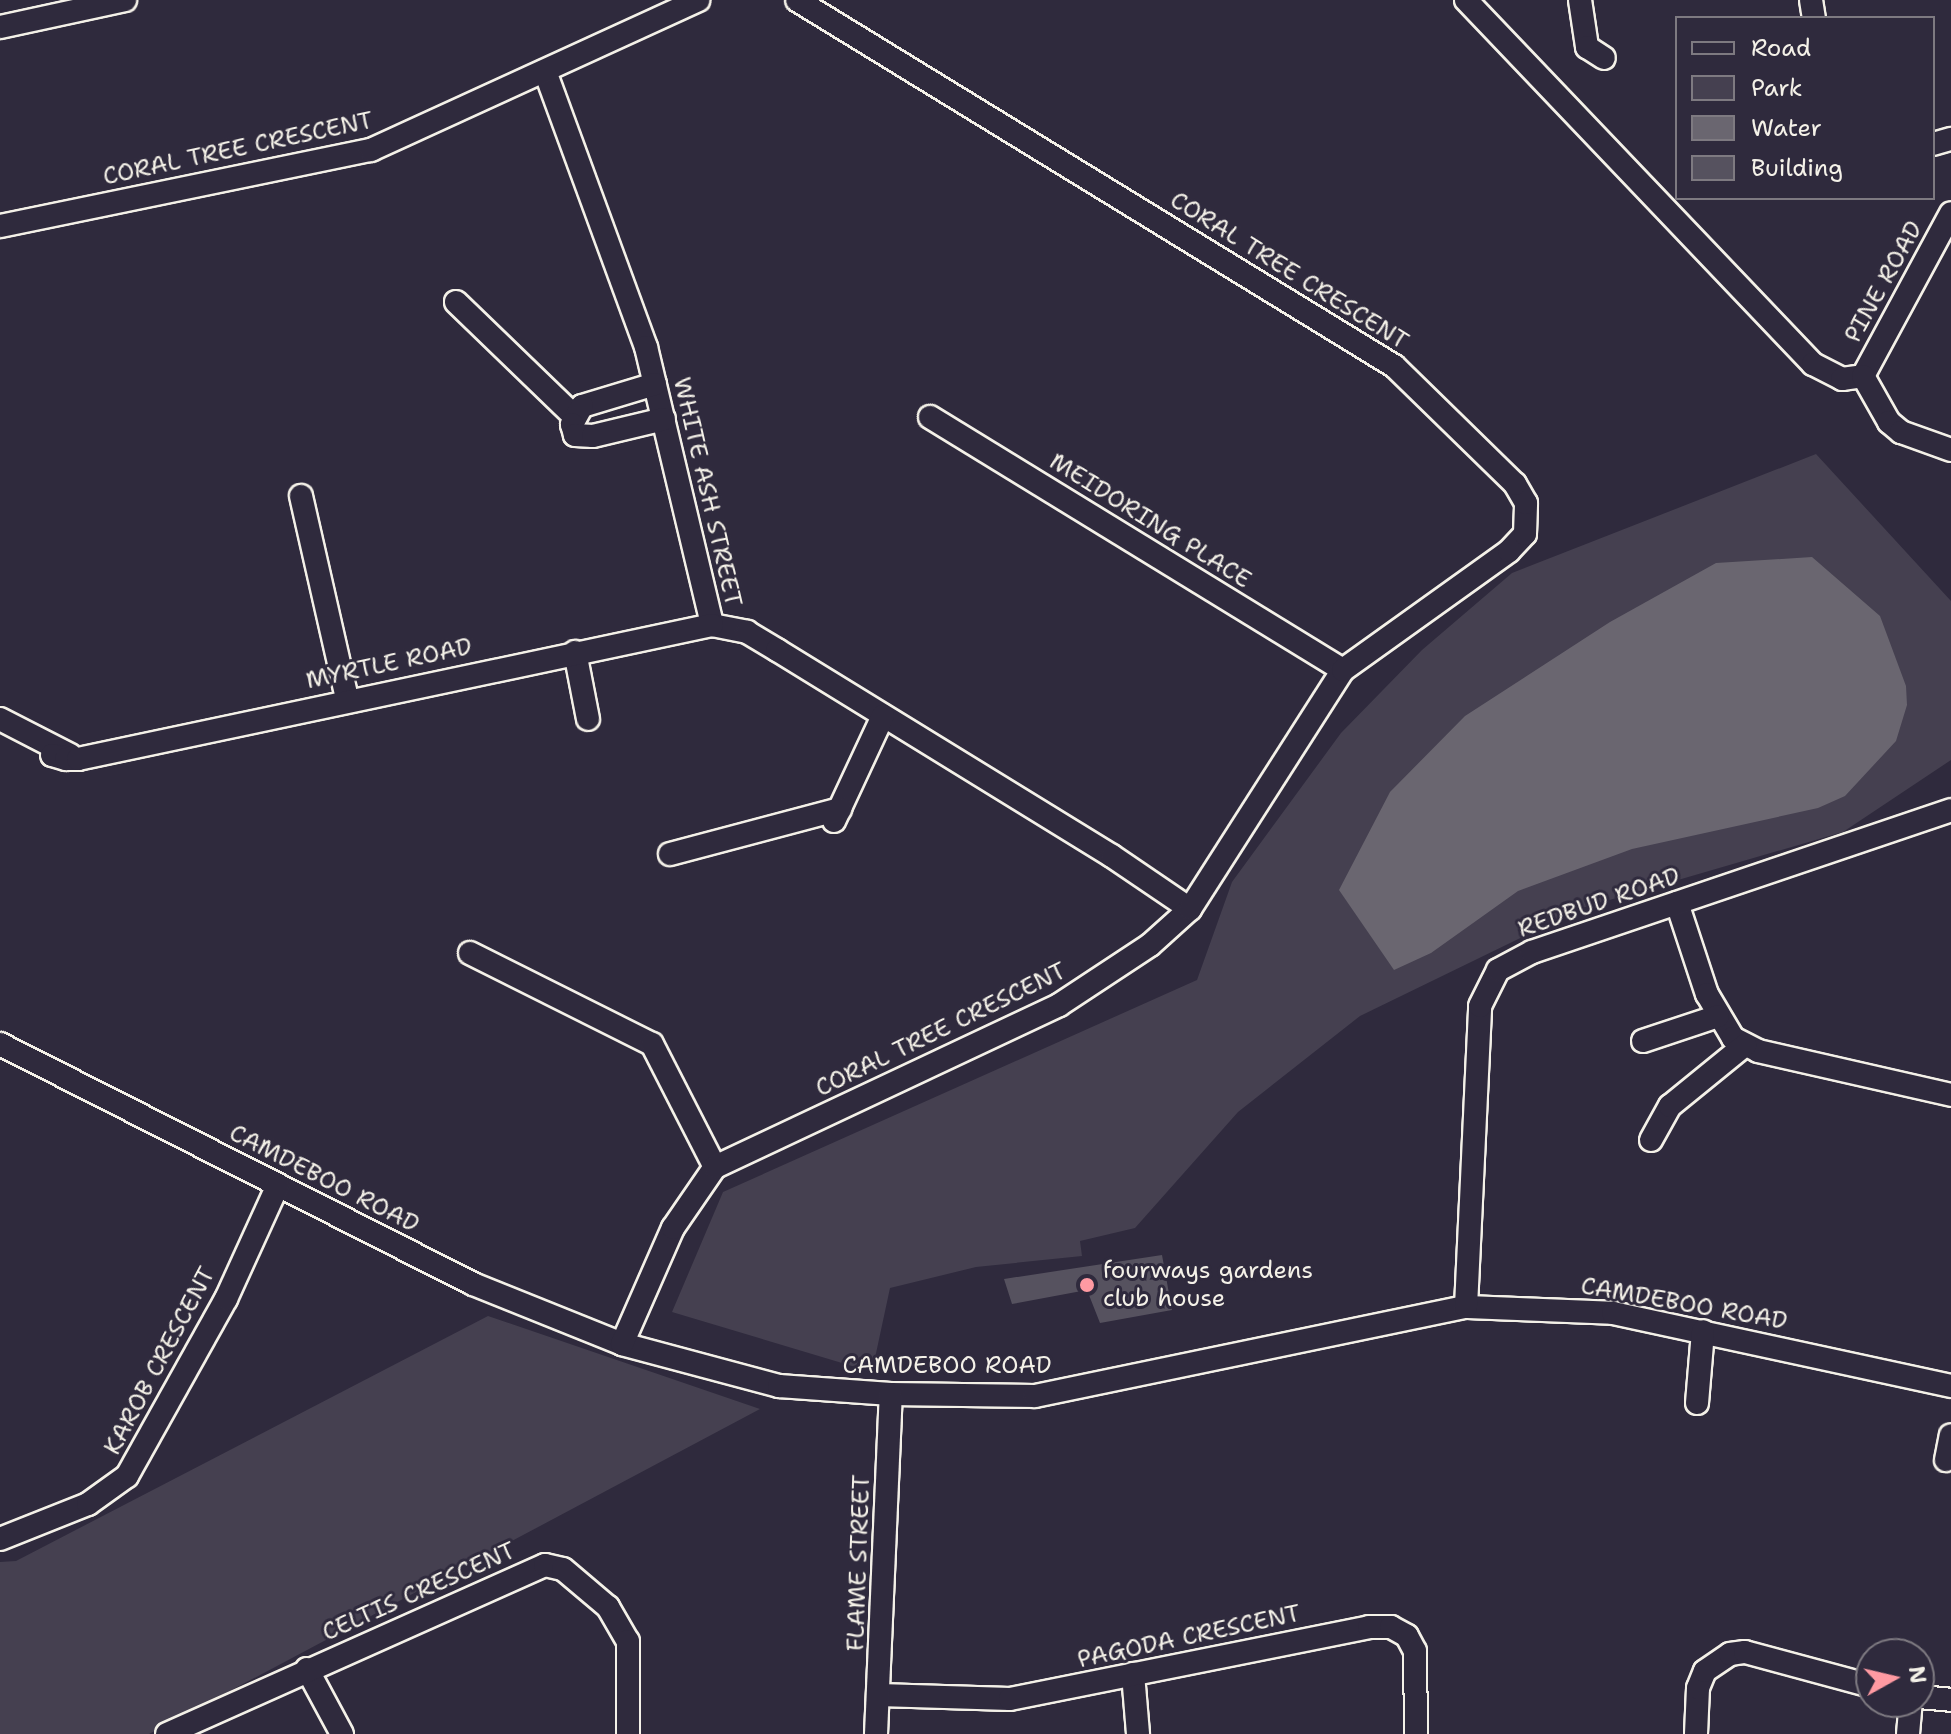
<!DOCTYPE html>
<style>
body{margin:0}
#map{position:relative;width:1951px;height:1734px;overflow:hidden;background:#2f2a3d;font-family:"Shantell Sans",sans-serif}
div>[style]{position:absolute}
.green>*{inset:0;background:#454050}
.water>*{inset:0;background:#6a6670}
.building>*{inset:0;background:#56525f}
.roads{filter:drop-shadow(2px 0 #f4f1e8) drop-shadow(-2px 0 #f4f1e8) drop-shadow(0 2px #f4f1e8) drop-shadow(0 -2px #f4f1e8)}
.minor>*{height:22px;margin:-11px;padding:0 11px;transform-origin:11px;border-radius:11px;background:#2f2a3d}
.dots>*{width:22px;height:22px;translate:-50% -50%;box-sizing:border-box;border:4px solid #2f2a3d;border-radius:50%}
span{translate:-50% -50%;white-space:nowrap;text-align:center;line-height:1.15;-webkit-text-stroke:6px #2f2a3d;paint-order:stroke}
.street-label{font-size:24px;color:#f4f1e8}
.poi-label{font-size:24px;color:#f4f1e8}
.left{translate:0 -50%;text-align:left}
.legend{position:absolute;left:1675px;top:16px;width:260px;height:184px;box-sizing:border-box;background:#2f2a3d;border:2px solid #7e7a81;margin:0;padding:10px 14px;list-style:none;font-size:24px;color:#f4f1e8}
.legend li{display:flex;align-items:center;gap:16px;height:40px}
.legend b{width:40px;border:2px solid #7e7a81}
.north{position:absolute;left:1855px;top:1638px;width:80px;height:80px;box-sizing:border-box;background:#2f2a3d;border:2px solid #7e7a81;border-radius:50%;rotate:82deg;font-size:22px;font-weight:700;line-height:32px;text-align:center;color:#f4f1e8}
.north::after{content:'';display:block;margin:auto;width:28px;height:36px;background:#ff9aa2;clip-path:polygon(50% 0,100% 100%,50% 72%,0 100%)}
</style>
<div id="map">
<div class="green">
<i style="clip-path:polygon(1816px 454px,1951px 601px,1951px 760px,1843px 832px,1582px 908px,1360px 1016px,1238px 1112px,1135px 1228px,1080px 1241px,1082px 1256px,976px 1267px,890px 1288px,872px 1372px,672px 1312px,723px 1192px,1197px 980px,1232px 882px,1341px 733px,1422px 650px,1512px 573px)"></i>
<i style="clip-path:polygon(488px 1316px,760px 1409px,149px 1734px,0 1734px,0 1562px,16px 1561px)"></i>
</div>
<div class="water">
<i style="clip-path:polygon(1812px 557px,1880px 616px,1906px 686px,1907px 705px,1896px 741px,1845px 796px,1818px 808px,1632px 849px,1518px 891px,1431px 953px,1394px 970px,1339px 890px,1390px 792px,1465px 716px,1610px 622px,1716px 563px)"></i>
</div>
<div class="building">
<i style="clip-path:polygon(1162px 1255px,1172px 1310px,1100px 1323px,1087px 1290px,1012px 1304px,1004px 1279px)"></i>
</div>
<div class="roads">
<div class="minor">
<i style="left:1466px;top:0;width:503px;rotate:46.37deg"></i>
<i style="left:1813px;top:364px;width:33px;rotate:27deg"></i>
<i style="left:1842px;top:379px;width:21px;rotate:-8deg"></i>
<i style="left:1580px;top:0;width:48px;rotate:81.5deg"></i>
<i style="left:1587px;top:47px;width:20px;rotate:33deg"></i>
<i style="left:1811px;top:0;width:18px;rotate:81deg"></i>
<i style="left:0;top:27px;width:128px;rotate:-12.2deg"></i>
<i style="left:545px;top:71px;width:294px;rotate:69.9deg"></i>
<i style="left:646px;top:347px;width:286px;rotate:76.6deg"></i>
<i style="left:712px;top:625px;width:36px;rotate:11deg"></i>
<i style="left:747px;top:632px;width:35px;rotate:31deg"></i>
<i style="left:777px;top:650px;width:393px;rotate:31.6deg"></i>
<i style="left:1112px;top:856px;width:94px;rotate:34.2deg"></i>
<i style="left:1933px;top:144px;width:19px;rotate:-16deg"></i>
<i style="left:0;top:226px;width:379px;rotate:-11.6deg"></i>
<i style="left:371px;top:150px;width:360px;rotate:-24.6deg"></i>
<i style="left:456px;top:302px;width:163px;rotate:44deg"></i>
<i style="left:1863px;top:376px;width:185px;rotate:-61.6deg"></i>
<i style="left:1863px;top:376px;width:53px;rotate:60.5deg"></i>
<i style="left:1889px;top:422px;width:16px;rotate:40deg"></i>
<i style="left:1901px;top:432px;width:53px;rotate:19.8deg"></i>
<i style="left:655px;top:384px;width:76px;rotate:163.2deg"></i>
<i style="left:582px;top:406px;width:21px;rotate:119deg"></i>
<i style="left:572px;top:424px;width:11px;rotate:75deg"></i>
<i style="left:575px;top:435px;width:18px;rotate:3deg"></i>
<i style="left:593px;top:436px;width:73px;rotate:-13.5deg"></i>
<i style="left:930px;top:417px;width:484px;rotate:31.5deg"></i>
<i style="left:301px;top:496px;width:208px;rotate:77.2deg"></i>
<i style="left:575px;top:652px;width:68px;rotate:79deg"></i>
<i style="left:0;top:719px;width:79px;rotate:27.2deg"></i>
<i style="left:78px;top:759px;width:26px;rotate:-171deg"></i>
<i style="left:52px;top:755px;width:15px;rotate:16deg"></i>
<i style="left:66px;top:759px;width:12px"></i>
<i style="left:78px;top:759px;width:648px;rotate:-11.93deg"></i>
<i style="left:834px;top:821px;width:116px;rotate:-65deg"></i>
<i style="left:670px;top:854px;width:176px;rotate:-14.8deg"></i>
<i style="left:1677px;top:903px;width:96px;rotate:71.8deg"></i>
<i style="left:1707px;top:994px;width:51px;rotate:59.4deg"></i>
<i style="left:1733px;top:1038px;width:28px;rotate:27deg"></i>
<i style="left:1758px;top:1051px;width:198px;rotate:12.8deg"></i>
<i style="left:470px;top:953px;width:203px;rotate:26.6deg"></i>
<i style="left:652px;top:1044px;width:138px;rotate:62.9deg"></i>
<i style="left:1643px;top:1041px;width:79px;rotate:-18.4deg"></i>
<i style="left:0;top:1044px;width:530px;rotate:26.9deg"></i>
<i style="left:473px;top:1284px;width:161px;rotate:21.9deg"></i>
<i style="left:622px;top:1344px;width:163px;rotate:15deg"></i>
<i style="left:779px;top:1386px;width:112px;rotate:4.1deg"></i>
<i style="left:891px;top:1394px;width:144px;rotate:0.8deg"></i>
<i style="left:1035px;top:1396px;width:440px;rotate:-11.7deg"></i>
<i style="left:1466px;top:1307px;width:147px;rotate:2.3deg"></i>
<i style="left:1613px;top:1313px;width:346px;rotate:12.2deg"></i>
<i style="left:1651px;top:1140px;width:39px;rotate:-61deg"></i>
<i style="left:1670px;top:1106px;width:97px;rotate:-39.1deg"></i>
<i style="left:1466px;top:1307px;width:301px;rotate:-87.3deg"></i>
<i style="left:1480px;top:1006px;width:40px;rotate:-63.4deg"></i>
<i style="left:1498px;top:970px;width:38px;rotate:-28deg"></i>
<i style="left:1532px;top:952px;width:442px;rotate:-18.7deg"></i>
<i style="left:622px;top:1344px;width:127px;rotate:-66.3deg"></i>
<i style="left:673px;top:1228px;width:74px;rotate:-55.5deg"></i>
<i style="left:715px;top:1167px;width:380px;rotate:-25.2deg"></i>
<i style="left:1059px;top:1005px;width:109px;rotate:-33.4deg"></i>
<i style="left:1150px;top:945px;width:54px;rotate:-42deg"></i>
<i style="left:1190px;top:909px;width:284px;rotate:-57.4deg"></i>
<i style="left:1343px;top:670px;width:204px;rotate:-35.6deg"></i>
<i style="left:1509px;top:551px;width:23px;rotate:-47deg"></i>
<i style="left:1525px;top:534px;width:31px;rotate:-88deg"></i>
<i style="left:1526px;top:503px;width:22px;rotate:-120deg"></i>
<i style="left:1515px;top:484px;width:169px;rotate:-135.7deg"></i>
<i style="left:1394px;top:366px;width:700px;rotate:-148.49deg"></i>
<i style="left:1697px;top:1403px;width:72px;rotate:-85.2deg"></i>
<i style="left:1946px;top:1460px;width:25px;rotate:-79deg"></i>
<i style="left:0;top:1539px;width:95px;rotate:-21.7deg"></i>
<i style="left:88px;top:1504px;width:48px;rotate:-35.7deg"></i>
<i style="left:127px;top:1476px;width:203px;rotate:-60.8deg"></i>
<i style="left:226px;top:1299px;width:125px;rotate:-65.5deg"></i>
<i style="left:307px;top:1669px;width:74px;rotate:61.7deg"></i>
<i style="left:1133px;top:1674px;width:60px;rotate:85.2deg"></i>
<i style="left:879px;top:1695px;width:131px;rotate:1.7deg"></i>
<i style="left:1010px;top:1699px;width:366px;rotate:-11.3deg"></i>
<i style="left:1369px;top:1627px;width:22px"></i>
<i style="left:1391px;top:1627px;width:18px;rotate:29deg"></i>
<i style="left:1407px;top:1636px;width:17px;rotate:62deg"></i>
<i style="left:1415px;top:1651px;width:83px;rotate:89.3deg"></i>
<i style="left:1919px;top:1697px;width:32px;rotate:5deg"></i>
<i style="left:167px;top:1734px;width:414px;rotate:-24.1deg"></i>
<i style="left:545px;top:1565px;width:18px;rotate:13deg"></i>
<i style="left:563px;top:1569px;width:59px;rotate:40.2deg"></i>
<i style="left:608px;top:1607px;width:39px;rotate:60deg"></i>
<i style="left:628px;top:1641px;width:93px;rotate:90deg"></i>
<i style="left:876px;top:1734px;width:340px;rotate:-87.5deg"></i>
<i style="left:1696px;top:1734px;width:46px;rotate:-87.5deg"></i>
<i style="left:1698px;top:1688px;width:18px;rotate:-68deg"></i>
<i style="left:1705px;top:1671px;width:30px;rotate:-34deg"></i>
<i style="left:1730px;top:1654px;width:15px;rotate:-8deg"></i>
<i style="left:1745px;top:1652px;width:131px;rotate:15.1deg"></i>
<i style="left:1908px;top:1734px;width:32px;rotate:-85deg"></i>
</div>
</div>
<div class="dots">
<i style="left:1087px;top:1285px;background:#ff9aa2"></i>
</div>
<div class="street-label">
<span style="left:238px;top:149px;rotate:-12deg">CORAL TREE CRESCENT</span>
<span style="left:1289px;top:271px;rotate:32deg">CORAL TREE CRESCENT</span>
<span style="left:1884px;top:282px;rotate:-61deg">PINE ROAD</span>
<span style="left:707px;top:492px;rotate:77deg">WHITE ASH STREET</span>
<span style="left:1150px;top:521px;rotate:32deg">MEIDORING PLACE</span>
<span style="left:389px;top:664px;rotate:-12deg">MYRTLE ROAD</span>
<span style="left:1599px;top:903px;rotate:-19deg">REDBUD ROAD</span>
<span style="left:941px;top:1030px;rotate:-26deg">CORAL TREE CRESCENT</span>
<span style="left:324px;top:1179px;rotate:27deg">CAMDEBOO ROAD</span>
<span style="left:1684px;top:1304px;rotate:10deg">CAMDEBOO ROAD</span>
<span style="left:160px;top:1361px;rotate:-62deg">KAROB CRESCENT</span>
<span style="left:947px;top:1366px">CAMDEBOO ROAD</span>
<span style="left:859px;top:1563px;rotate:-88deg">FLAME STREET</span>
<span style="left:419px;top:1592px;rotate:-24deg">CELTIS CRESCENT</span>
<span style="left:1189px;top:1637px;rotate:-12deg">PAGODA CRESCENT</span>
</div>
<div class="poi-label">
<span class="left" style="left:1103px;top:1285px">fourways gardens<br>club house</span>
</div>
<ul class="legend">
<li><b style="height:10px;background:#2f2a3d"></b>Road</li>
<li><b style="height:22px;background:#454050"></b>Park</li>
<li><b style="height:22px;background:#6a6670"></b>Water</li>
<li><b style="height:22px;background:#56525f"></b>Building</li>
</ul>
<div class="north">N</div>
</div>
